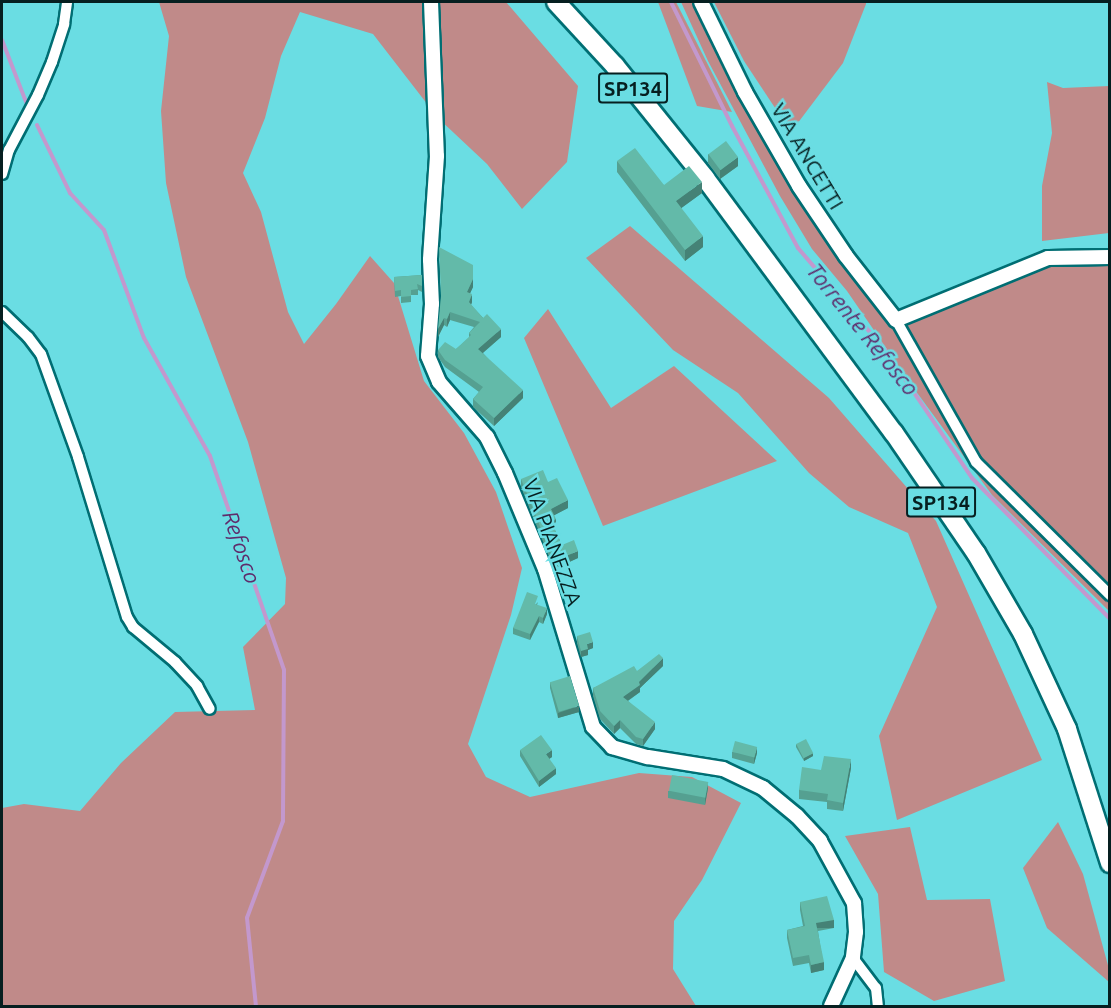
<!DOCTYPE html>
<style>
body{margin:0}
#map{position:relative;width:1111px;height:1008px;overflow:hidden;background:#6adde3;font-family:Ubuntu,sans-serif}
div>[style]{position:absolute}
.green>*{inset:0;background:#c08a89}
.stream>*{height:4px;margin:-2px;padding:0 2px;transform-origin:2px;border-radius:2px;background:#c398cd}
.roads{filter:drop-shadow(2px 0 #006e73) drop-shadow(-2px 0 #006e73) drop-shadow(0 2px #006e73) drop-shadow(0 -2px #006e73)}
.minor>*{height:10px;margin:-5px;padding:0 5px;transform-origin:5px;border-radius:5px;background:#fff}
.tertiary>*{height:14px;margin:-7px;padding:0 7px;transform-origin:7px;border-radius:7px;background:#fff}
.trunk>*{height:18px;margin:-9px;padding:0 9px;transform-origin:9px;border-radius:9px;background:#fff}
.wall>*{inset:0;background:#55a091}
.shaded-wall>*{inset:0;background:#458276;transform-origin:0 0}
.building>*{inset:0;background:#63baa9;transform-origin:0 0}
span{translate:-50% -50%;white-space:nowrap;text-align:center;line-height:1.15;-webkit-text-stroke:5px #6adde3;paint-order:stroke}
.shield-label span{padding:2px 4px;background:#6adde3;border:2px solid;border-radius:4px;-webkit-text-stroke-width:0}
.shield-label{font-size:20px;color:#061f20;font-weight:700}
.street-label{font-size:21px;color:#061f20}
.water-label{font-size:22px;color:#5f2b6b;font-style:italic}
.frame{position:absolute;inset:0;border:3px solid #061f20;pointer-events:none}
</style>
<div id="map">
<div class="green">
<i style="clip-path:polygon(159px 2px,506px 2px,578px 86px,567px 162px,522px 209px,487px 164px,438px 118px,373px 34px,300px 12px,281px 56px,265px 118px,243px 173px,261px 212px,288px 312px,304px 344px,336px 304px,370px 256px,394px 283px,424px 381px,464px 433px,496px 492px,522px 568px,511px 615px,468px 744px,486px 777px,530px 797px,639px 773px,692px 777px,741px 803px,702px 880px,674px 921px,673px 969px,696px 1006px,2px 1006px,2px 808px,24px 804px,80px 811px,121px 763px,175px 712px,255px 710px,243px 647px,285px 604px,286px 578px,248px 442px,186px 277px,166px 183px,161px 111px,169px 36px)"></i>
<i style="clip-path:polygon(658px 2px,676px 2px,732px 112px,697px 106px)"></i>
<i style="clip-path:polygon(681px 2px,693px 2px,728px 72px,892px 317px,1026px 267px,1109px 252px,1109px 611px,992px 495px,915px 390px,847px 291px,812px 249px,780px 196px,708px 61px)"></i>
<i style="clip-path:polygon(714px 2px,866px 2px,866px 4px,843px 63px,791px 132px,744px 61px)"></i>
<i style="clip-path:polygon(1047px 82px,1063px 88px,1109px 86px,1109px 233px,1042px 241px,1042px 186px,1052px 133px)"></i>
<i style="clip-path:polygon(630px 226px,829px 398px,936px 521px,1042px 760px,897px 820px,879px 736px,937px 607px,908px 533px,849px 507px,809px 473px,738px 393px,673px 350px,586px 258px)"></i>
<i style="clip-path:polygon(548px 309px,611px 408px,674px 366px,777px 461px,603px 526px,524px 338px)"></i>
<i style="clip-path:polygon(1058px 822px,1083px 874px,1109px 969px,1109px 982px,1047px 928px,1023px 868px)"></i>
<i style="clip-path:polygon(910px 827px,927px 900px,990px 899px,1005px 981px,934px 1001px,884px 972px,878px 894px,845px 836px)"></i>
</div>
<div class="stream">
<i style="left:671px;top:2px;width:138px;rotate:63.8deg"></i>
<i style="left:732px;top:126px;width:139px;rotate:61.6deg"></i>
<i style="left:798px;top:248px;width:134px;rotate:49.5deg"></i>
<i style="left:885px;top:350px;width:155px;rotate:55.8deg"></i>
<i style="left:972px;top:478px;width:197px;rotate:45.6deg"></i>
<i style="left:2px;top:40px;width:72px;rotate:68.8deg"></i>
<i style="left:37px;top:125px;width:76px;rotate:64.1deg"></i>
<i style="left:70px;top:193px;width:50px;rotate:47.4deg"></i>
<i style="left:104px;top:230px;width:115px;rotate:69.7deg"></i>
<i style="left:144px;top:338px;width:135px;rotate:60.8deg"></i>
<i style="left:210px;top:456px;width:226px;rotate:70.9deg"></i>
<i style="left:284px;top:670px;width:151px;rotate:90.4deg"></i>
<i style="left:283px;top:821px;width:103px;rotate:110.4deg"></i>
<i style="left:247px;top:918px;width:88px;rotate:84.2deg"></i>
</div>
<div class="roads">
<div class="minor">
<i style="left:2px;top:174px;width:25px;rotate:-74deg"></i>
<i style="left:9px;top:150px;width:62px;rotate:-62.2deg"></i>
<i style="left:38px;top:95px;width:36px;rotate:-67deg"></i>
<i style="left:52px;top:62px;width:40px;rotate:-72deg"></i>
<i style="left:64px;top:24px;width:22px;rotate:-82deg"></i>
<i style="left:2px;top:312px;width:36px;rotate:44deg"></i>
<i style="left:28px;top:337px;width:21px;rotate:53deg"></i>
<i style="left:41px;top:354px;width:109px;rotate:70.2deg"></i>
<i style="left:78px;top:457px;width:167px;rotate:73deg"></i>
<i style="left:127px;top:617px;width:12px;rotate:59deg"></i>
<i style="left:133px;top:627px;width:55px;rotate:39.8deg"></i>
<i style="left:175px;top:662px;width:33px;rotate:47deg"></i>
<i style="left:197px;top:686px;width:26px;rotate:61deg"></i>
<i style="left:896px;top:320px;width:163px;rotate:60.6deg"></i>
<i style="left:976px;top:462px;width:189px;rotate:44.8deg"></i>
<i style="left:853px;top:958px;width:38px;rotate:53deg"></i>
<i style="left:876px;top:988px;width:18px;rotate:84deg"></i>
</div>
<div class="tertiary">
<i style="left:431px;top:2px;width:154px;rotate:87.8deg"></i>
<i style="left:437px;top:156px;width:104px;rotate:93.9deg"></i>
<i style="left:430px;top:260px;width:44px;rotate:87.4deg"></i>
<i style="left:432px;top:304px;width:52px;rotate:94.4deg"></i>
<i style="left:428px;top:356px;width:28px;rotate:67deg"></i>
<i style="left:439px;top:382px;width:73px;rotate:48.9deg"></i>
<i style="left:487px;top:437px;width:40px;rotate:63.4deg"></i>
<i style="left:505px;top:473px;width:104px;rotate:67.4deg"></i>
<i style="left:545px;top:569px;width:165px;rotate:73.1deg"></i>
<i style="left:593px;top:727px;width:28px;rotate:46deg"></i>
<i style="left:612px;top:747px;width:37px;rotate:16deg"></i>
<i style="left:648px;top:757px;width:76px;rotate:9.1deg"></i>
<i style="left:723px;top:769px;width:44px;rotate:25.4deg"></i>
<i style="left:763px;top:788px;width:44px;rotate:39.5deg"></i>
<i style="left:797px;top:816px;width:34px;rotate:47deg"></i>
<i style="left:820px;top:841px;width:71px;rotate:61.3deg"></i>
<i style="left:854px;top:903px;width:29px;rotate:86deg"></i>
<i style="left:856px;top:932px;width:26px;rotate:97deg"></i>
<i style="left:853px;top:958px;width:53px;rotate:114.6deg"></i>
<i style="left:701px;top:2px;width:100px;rotate:63.9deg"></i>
<i style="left:745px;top:92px;width:108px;rotate:60.1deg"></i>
<i style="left:799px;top:186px;width:84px;rotate:56.1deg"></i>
<i style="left:846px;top:256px;width:81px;rotate:52deg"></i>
<i style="left:896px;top:320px;width:164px;rotate:-22.2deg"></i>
<i style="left:1048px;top:258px;width:62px;rotate:-0.9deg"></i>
</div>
<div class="trunk">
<i style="left:556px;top:2px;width:87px;rotate:47.3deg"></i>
<i style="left:615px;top:66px;width:144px;rotate:51.2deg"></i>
<i style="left:705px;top:178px;width:317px;rotate:53.5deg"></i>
<i style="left:894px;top:433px;width:145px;rotate:55.7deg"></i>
<i style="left:976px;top:553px;width:94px;rotate:59.9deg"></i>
<i style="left:1023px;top:634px;width:105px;rotate:65.1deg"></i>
<i style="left:1067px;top:729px;width:141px;rotate:72.2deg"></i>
</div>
</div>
<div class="wall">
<i style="clip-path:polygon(708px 154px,738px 166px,720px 179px,708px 163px)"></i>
<i style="clip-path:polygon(617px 161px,664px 185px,702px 193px,681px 208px,703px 247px,685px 261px,617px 172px)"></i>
<i style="clip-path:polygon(473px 265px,473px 287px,470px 293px,472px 302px,471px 305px,501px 337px,483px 353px,523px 398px,494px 426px,473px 407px,473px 399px,479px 392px,445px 367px,438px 357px,438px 350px,456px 349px,469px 338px,469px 333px,474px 327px,450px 320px,447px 327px,444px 325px,438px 337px,441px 298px)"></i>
<i style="clip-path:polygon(422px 275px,422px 292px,418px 290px,418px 295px,411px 295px,411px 302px,401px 303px,401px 296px,395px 297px,394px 277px)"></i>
<i style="clip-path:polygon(521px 479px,548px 482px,568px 508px,554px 515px,556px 527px,554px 528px,562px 545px,578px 558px,554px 569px,521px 487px)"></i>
<i style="clip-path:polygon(538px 602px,537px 605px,547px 614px,543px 624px,539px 622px,530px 640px,513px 634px,513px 628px)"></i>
<i style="clip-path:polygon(577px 636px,593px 648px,588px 650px,588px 655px,581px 657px,577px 643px)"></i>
<i style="clip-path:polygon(663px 666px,640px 688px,640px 692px,628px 701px,655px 729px,643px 746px,636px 744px,620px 728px,614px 734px,600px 719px,593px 696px,593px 688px,637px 671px)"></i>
<i style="clip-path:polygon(550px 682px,579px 712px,558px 718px,550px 688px)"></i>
<i style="clip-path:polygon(796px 744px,813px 756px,804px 761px,796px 747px)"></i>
<i style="clip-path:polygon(520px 750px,552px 757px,549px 759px,556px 774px,539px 787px,520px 756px)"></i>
<i style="clip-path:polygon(732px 752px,757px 753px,754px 764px,732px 758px)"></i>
<i style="clip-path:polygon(851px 768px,843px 811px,827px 809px,827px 802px,799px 799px,799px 790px,821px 770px)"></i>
<i style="clip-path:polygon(708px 788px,705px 805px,668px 798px,668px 791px)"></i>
<i style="clip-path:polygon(800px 902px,834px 928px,818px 931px,824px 970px,811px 973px,809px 963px,793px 966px,787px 938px,787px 930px,803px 926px,800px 910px)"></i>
</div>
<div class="shaded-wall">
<i style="clip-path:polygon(738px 157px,738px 166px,720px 179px,720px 170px)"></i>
<i style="clip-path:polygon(702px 182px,702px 193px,676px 212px,676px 201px)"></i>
<i style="clip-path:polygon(703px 236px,703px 247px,685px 261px,685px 250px)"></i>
<i style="clip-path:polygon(473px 279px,473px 287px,467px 300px,467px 292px)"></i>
<i style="clip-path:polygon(472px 294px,472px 302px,469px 310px,469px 302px)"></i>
<i style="clip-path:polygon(450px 312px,450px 320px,447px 327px,447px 319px)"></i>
<i style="clip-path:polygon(444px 318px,444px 325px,438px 337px,438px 329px)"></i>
<i style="clip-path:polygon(501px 329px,501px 337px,478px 357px,478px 349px)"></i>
<i style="clip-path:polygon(523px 390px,523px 398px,494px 426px,494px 418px)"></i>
<i style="clip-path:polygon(568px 500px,568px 508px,551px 517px,551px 509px)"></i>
<i style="clip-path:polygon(556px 519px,556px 527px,551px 529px,551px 521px)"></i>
<i style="clip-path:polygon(578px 551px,578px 558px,554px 569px,554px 561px)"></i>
<i style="clip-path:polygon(547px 608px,547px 614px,543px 624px,543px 618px)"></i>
<i style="clip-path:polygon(539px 616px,539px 622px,530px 640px,530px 634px)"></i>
<i style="clip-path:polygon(593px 642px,593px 648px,588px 650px,588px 655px,581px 657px,581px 651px,587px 644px)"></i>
<i style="clip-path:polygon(663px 658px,663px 666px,640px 688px,640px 692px,623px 704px,623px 697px)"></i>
<i style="clip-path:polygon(579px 706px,579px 712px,558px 718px,558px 713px)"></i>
<i style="clip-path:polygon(620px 720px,620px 728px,614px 734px,614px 726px)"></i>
<i style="clip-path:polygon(655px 722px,655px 729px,643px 746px,643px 739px)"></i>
<i style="clip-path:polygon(757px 747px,757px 753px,754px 764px,754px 758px)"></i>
<i style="clip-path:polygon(552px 750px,552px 757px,546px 761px,546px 754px)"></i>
<i style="clip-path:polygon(813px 753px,813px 756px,804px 761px,804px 758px)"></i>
<i style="clip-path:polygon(851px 759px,851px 768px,843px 811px,843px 803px)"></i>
<i style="clip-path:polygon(556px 768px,556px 774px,539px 787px,539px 781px)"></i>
<i style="clip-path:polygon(708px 782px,708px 788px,705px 805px,705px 799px)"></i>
<i style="left:834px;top:920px;width:8px;height:18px;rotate:90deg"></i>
<i style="clip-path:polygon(824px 962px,824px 970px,811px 973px,811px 965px)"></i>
</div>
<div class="building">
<i style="left:726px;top:141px;width:20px;height:22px;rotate:53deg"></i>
<i style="clip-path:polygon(635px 148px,664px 185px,689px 166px,702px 182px,676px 201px,703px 236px,685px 250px,617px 161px)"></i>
<i style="clip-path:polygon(439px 247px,473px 265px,473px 279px,467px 292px,472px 294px,469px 302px,483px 318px,487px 314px,501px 329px,478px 349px,523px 390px,494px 418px,473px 399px,483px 387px,445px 360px,438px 350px,445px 342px,456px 349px,471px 335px,469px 333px,480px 322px,450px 312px,447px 319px,444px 318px,438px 329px,441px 296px)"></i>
<i style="clip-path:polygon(422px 275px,422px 286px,417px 284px,418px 289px,411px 290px,411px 296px,401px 297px,401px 290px,395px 291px,394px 277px)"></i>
<i style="clip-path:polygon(543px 470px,548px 482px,557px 478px,568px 500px,551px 509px,556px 519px,551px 521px,562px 545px,574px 540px,578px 551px,554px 561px,521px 479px)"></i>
<i style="clip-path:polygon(527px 592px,538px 596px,535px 604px,547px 608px,543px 618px,539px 616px,530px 634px,513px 628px)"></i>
<i style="clip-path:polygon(590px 632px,593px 642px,587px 644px,588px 649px,581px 651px,577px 636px)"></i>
<i style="clip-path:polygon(659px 654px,663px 658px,639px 682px,640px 685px,623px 697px,655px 722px,643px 739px,636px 737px,620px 720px,614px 726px,600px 711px,593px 688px,634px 666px,637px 671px)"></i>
<i style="left:570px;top:676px;width:31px;height:21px;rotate:73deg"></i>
<i style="clip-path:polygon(541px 735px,552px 750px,546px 754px,556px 768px,539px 781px,520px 750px)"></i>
<i style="left:806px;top:739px;width:16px;height:11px;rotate:63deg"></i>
<i style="left:735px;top:741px;width:23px;height:11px;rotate:15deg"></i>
<i style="clip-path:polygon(824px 756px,851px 759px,843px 803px,827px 800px,828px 794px,799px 790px,802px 767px,821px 770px)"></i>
<i style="left:672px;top:775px;width:37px;height:16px;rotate:11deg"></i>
<i style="clip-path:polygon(827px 896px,834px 920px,816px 923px,824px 962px,811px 965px,809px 955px,793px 958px,787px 930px,805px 926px,800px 902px)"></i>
</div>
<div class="shield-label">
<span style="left:633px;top:88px">SP134</span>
<span style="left:941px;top:502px">SP134</span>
</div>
<div class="street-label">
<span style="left:808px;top:156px;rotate:59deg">VIA ANCETTI</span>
<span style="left:553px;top:542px;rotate:70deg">VIA PIANEZZA</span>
</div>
<div class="water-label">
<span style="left:863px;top:329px;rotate:51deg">Torrente Refosco</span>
<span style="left:242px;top:547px;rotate:71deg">Refosco</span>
</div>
<div class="frame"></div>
</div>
